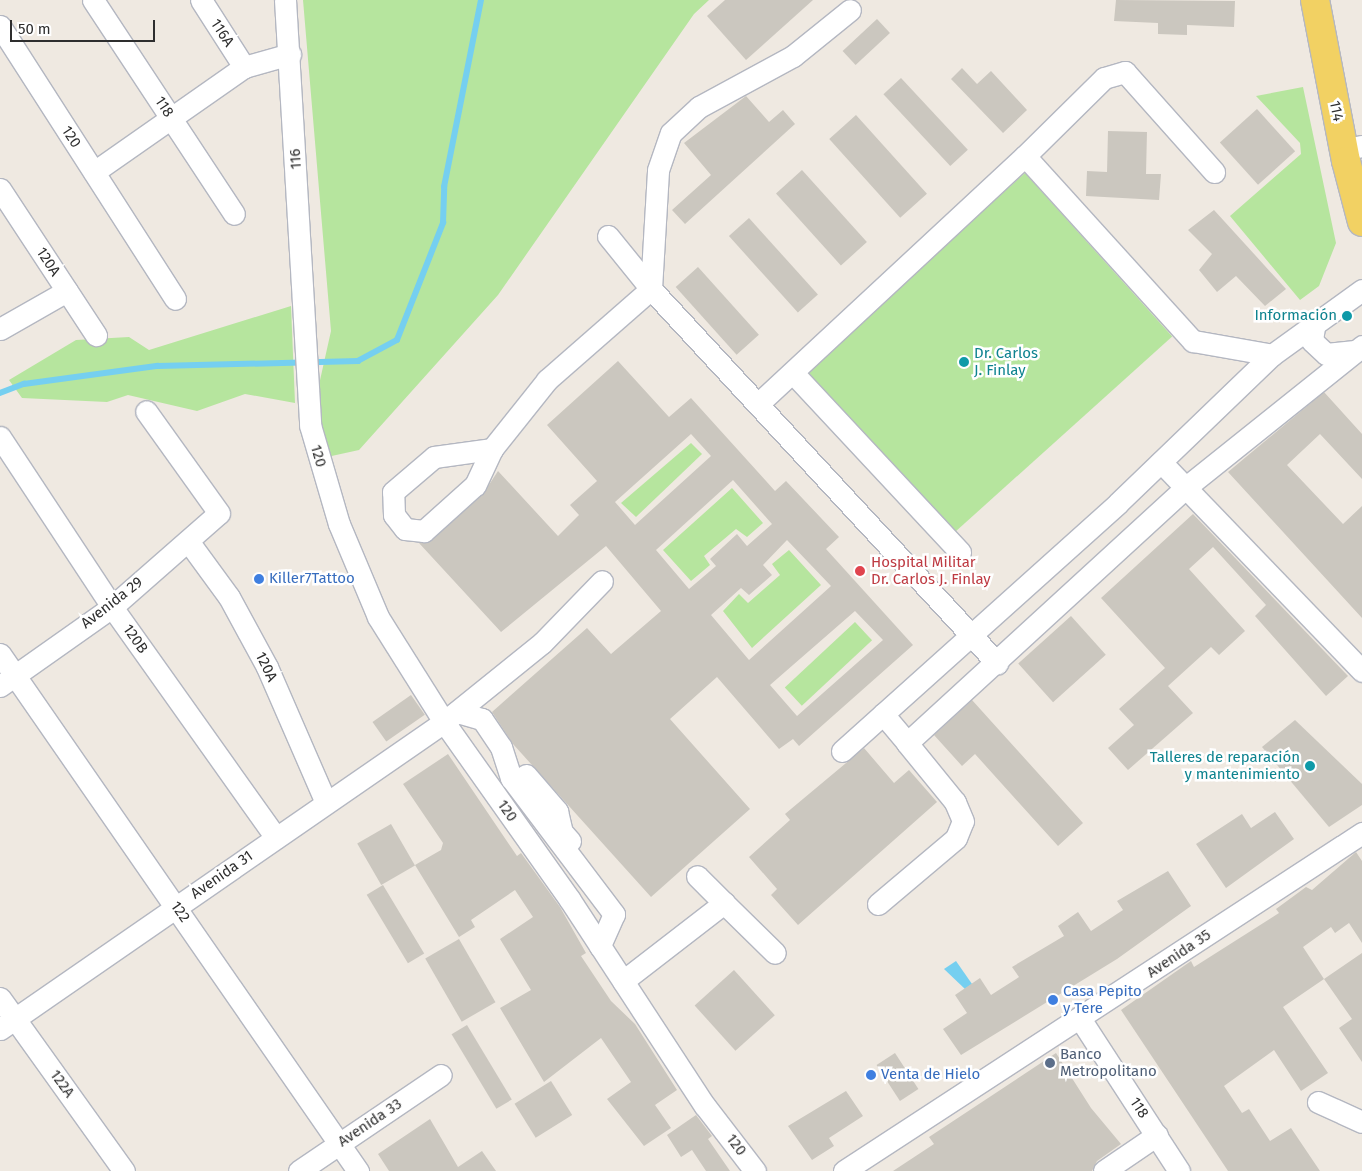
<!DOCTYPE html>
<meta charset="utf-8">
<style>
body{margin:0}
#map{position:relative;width:1362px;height:1171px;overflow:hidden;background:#efe9e1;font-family:"Fira Sans",sans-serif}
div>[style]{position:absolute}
.green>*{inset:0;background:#b6e59e;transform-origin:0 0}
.water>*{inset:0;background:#75cff0}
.stream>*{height:5.5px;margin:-2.75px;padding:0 2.75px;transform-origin:2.75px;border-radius:2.75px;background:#75cff0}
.building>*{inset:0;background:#cbc7bf;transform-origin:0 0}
.roads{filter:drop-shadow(1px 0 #b4b7c1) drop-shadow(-1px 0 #b4b7c1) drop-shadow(0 1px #b4b7c1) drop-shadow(0 -1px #b4b7c1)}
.minor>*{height:21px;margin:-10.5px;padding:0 10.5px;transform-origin:10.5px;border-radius:10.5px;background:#fff}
.major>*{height:28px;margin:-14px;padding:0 14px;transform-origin:14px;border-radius:14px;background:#f2d163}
.dots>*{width:14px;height:14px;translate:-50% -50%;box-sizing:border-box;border:2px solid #fff;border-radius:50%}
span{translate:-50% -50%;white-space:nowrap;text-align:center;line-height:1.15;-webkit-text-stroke:5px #fff;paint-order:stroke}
.street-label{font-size:15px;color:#2e2e2e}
.culture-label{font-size:15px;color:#0d838f}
.right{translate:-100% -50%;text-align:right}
.left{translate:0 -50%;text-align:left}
.health-label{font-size:15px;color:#be3a42}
.shop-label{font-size:15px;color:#366cbe}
.service-label{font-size:15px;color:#4e5e75}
.scale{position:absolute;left:10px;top:20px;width:145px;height:22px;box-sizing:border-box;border:2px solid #2e2e2e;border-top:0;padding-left:6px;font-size:15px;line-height:18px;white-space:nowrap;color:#2e2e2e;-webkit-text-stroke:4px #fff;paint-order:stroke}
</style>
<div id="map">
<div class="green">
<i style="clip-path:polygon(303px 0,709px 0,694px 14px,498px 295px,359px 450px,327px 457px,310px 425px,331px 331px)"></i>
<i style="clip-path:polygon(1303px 87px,1336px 243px,1319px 286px,1300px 300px,1230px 216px,1301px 154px,1300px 143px,1256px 96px)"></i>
<i style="left:1025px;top:173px;width:220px;height:296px;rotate:48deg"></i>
<i style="clip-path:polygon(291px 306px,295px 403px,245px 394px,197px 411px,128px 395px,107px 402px,22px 398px,9px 380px,76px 340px,129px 337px,149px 350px)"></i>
<i style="clip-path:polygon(691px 443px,702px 454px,636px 517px,621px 503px)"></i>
<i style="clip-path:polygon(732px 488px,763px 523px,747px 537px,736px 529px,704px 556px,710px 565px,691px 581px,663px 550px)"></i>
<i style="clip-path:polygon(789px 550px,821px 585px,752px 648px,723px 611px,739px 594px,748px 603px,780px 575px,772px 564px)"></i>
<i style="left:855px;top:622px;width:25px;height:96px;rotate:47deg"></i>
</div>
<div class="water">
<i style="clip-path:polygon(956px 961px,972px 984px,965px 989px,944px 969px)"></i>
</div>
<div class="stream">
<i style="left:0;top:393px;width:26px;rotate:-21deg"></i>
<i style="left:24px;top:384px;width:135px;rotate:-7.7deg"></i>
<i style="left:158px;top:366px;width:200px;rotate:-1.4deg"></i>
<i style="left:358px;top:361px;width:44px;rotate:-28.3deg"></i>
<i style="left:397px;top:340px;width:126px;rotate:-68.5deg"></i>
<i style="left:443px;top:223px;width:36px;rotate:-88deg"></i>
<i style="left:444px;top:187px;width:191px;rotate:-78.8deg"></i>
</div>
<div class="building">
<i style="clip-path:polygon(725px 0,813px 0,746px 60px,707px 16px)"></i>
<i style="clip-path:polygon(1116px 0,1235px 1px,1234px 27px,1187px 25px,1187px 35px,1158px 34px,1158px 23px,1114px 21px)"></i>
<i style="left:877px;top:19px;width:19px;height:47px;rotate:47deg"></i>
<i style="clip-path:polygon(962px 68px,977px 84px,991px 71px,1027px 110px,1003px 133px,951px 79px)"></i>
<i style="left:901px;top:78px;width:98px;height:24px;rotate:47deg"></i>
<i style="clip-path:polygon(746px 96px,769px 122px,783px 110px,795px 124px,685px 224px,672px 210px,711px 175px,684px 143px)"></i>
<i style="left:1257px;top:109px;width:57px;height:50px;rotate:48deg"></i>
<i style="left:856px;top:115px;width:106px;height:36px;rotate:48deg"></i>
<i style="clip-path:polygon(1108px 131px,1147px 132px,1146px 174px,1161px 174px,1159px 200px,1086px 196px,1087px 171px,1107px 172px)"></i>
<i style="left:802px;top:170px;width:97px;height:35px;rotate:48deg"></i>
<i style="clip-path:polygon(1214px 210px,1286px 289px,1265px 306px,1236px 276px,1217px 292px,1199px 270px,1212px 254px,1188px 230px)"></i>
<i style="left:749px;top:218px;width:103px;height:27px;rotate:48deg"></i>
<i style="left:698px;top:267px;width:91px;height:30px;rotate:48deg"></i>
<i style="clip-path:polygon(evenodd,618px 361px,669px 417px,691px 398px,775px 491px,786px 481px,839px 537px,826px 549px,913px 645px,799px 746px,793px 739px,779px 749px,717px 677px,670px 719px,750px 809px,651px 897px,513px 744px,492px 712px,587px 628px,611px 654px,661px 611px,606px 546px,501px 632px,419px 543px,432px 540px,483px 494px,498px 471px,558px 536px,579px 515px,570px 505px,597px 481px,547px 425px,618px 361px,691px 434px,711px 456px,635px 525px,615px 502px,691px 434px,618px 361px,733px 480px,772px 524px,747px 546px,737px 534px,710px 559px,716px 566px,689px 589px,656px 550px,733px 480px,618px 361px,787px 540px,831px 586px,749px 660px,711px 615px,741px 588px,749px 595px,772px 575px,763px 565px,787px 540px,618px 361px,855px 611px,883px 640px,797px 716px,770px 685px,855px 611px)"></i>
<i style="clip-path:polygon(1324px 392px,1362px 434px,1362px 479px,1320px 434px,1287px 465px,1343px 524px,1362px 506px,1362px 618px,1228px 472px)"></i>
<i style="clip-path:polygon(1193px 514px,1348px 676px,1326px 696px,1255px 616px,1266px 605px,1213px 547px,1189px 569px,1245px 631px,1219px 655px,1211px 647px,1168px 686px,1193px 713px,1128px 770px,1108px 748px,1134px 725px,1119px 709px,1165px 668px,1101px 598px)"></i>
<i style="left:1071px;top:616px;width:52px;height:71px;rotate:48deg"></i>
<i style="left:411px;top:695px;width:24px;height:47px;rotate:55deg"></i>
<i style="clip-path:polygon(972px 700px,1083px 823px,1058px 846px,975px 754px,962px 766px,934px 735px)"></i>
<i style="clip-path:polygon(1295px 720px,1362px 784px,1362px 805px,1329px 827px,1262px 747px)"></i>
<i style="clip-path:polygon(864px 748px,894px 783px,909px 770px,937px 802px,798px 925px,771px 895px,777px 889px,749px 857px,790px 820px,785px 814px)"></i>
<i style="clip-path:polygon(448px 754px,517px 856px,521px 853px,560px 907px,586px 953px,581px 956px,611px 1001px,635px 1024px,677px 1090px,655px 1105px,671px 1128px,644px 1146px,607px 1099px,631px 1082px,601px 1038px,544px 1082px,500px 1008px,531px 990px,500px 939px,533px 917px,515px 890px,471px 920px,475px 927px,459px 937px,415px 865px,441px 850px,443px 843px,403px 784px)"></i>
<i style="clip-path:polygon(1275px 812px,1294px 839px,1226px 888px,1196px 844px,1242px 814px,1251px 828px)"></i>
<i style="left:391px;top:824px;width:48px;height:39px;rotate:60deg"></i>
<i style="clip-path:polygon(1356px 852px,1362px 861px,1362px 943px,1349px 923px,1335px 933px,1331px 927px,1303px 947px,1324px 979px,1283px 1007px,1328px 1073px,1301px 1091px,1274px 1050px,1224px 1086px,1242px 1113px,1249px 1109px,1270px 1141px,1291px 1128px,1320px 1171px,1228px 1171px,1121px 1010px,1191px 961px,1194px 967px,1279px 913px,1276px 909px,1306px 887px,1312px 890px)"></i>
<i style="clip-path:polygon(1168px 871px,1191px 906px,1117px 959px,961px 1055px,943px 1029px,967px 1013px,955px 995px,980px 978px,991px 995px,1019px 977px,1012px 967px,1064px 936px,1058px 926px,1078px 912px,1091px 931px,1123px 910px,1117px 901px)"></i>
<i style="left:383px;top:885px;width:80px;height:19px;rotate:59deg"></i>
<i style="left:459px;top:939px;width:73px;height:39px;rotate:60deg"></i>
<i style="clip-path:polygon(1362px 953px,1362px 1062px,1339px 1028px,1352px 1019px,1324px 979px)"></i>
<i style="left:734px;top:970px;width:61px;height:53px;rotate:48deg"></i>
<i style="left:467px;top:1025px;width:87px;height:18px;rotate:59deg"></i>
<i style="left:895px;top:1053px;width:43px;height:22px;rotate:57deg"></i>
<i style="clip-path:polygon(1056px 1053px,1091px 1108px,1121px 1144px,1097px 1161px,1092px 1171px,893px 1171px,934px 1144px,929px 1137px)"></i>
<i style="left:551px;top:1081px;width:40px;height:43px;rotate:58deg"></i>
<i style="clip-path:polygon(846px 1091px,863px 1116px,829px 1138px,834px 1146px,812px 1160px,788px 1126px)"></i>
<i style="clip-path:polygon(696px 1115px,712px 1136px,708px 1139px,730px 1171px,706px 1171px,692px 1150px,681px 1157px,667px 1135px)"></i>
<i style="clip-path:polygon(430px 1119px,458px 1167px,482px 1151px,496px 1171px,389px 1171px,378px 1154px)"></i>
</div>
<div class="roads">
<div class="minor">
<i style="left:93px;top:0;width:256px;rotate:56.6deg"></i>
<i style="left:201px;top:0;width:80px;rotate:57.3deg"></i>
<i style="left:285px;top:0;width:426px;rotate:86.6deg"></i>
<i style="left:310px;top:425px;width:103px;rotate:73.7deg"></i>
<i style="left:339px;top:524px;width:101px;rotate:67.2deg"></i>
<i style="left:378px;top:617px;width:124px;rotate:57.8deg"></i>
<i style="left:444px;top:722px;width:218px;rotate:54.7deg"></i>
<i style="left:570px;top:900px;width:246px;rotate:56.8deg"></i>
<i style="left:705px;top:1106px;width:82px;rotate:52.4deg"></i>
<i style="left:0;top:26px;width:324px;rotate:57.3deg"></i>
<i style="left:1344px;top:150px;width:18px;rotate:-13deg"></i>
<i style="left:1025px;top:156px;width:111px;rotate:-44.6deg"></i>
<i style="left:1104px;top:78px;width:22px;rotate:-16deg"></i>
<i style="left:1125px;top:72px;width:134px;rotate:48.3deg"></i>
<i style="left:94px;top:172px;width:183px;rotate:-35deg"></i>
<i style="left:244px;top:67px;width:48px;rotate:-15.8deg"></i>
<i style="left:0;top:189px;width:175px;rotate:56.7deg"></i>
<i style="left:608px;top:236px;width:68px;rotate:50.9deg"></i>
<i style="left:651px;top:289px;width:119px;rotate:-86.6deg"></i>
<i style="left:658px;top:170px;width:39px;rotate:-71deg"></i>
<i style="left:671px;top:133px;width:38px;rotate:-43deg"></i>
<i style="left:699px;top:107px;width:107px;rotate:-28.5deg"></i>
<i style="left:793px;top:56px;width:73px;rotate:-38.9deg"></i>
<i style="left:1315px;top:321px;width:20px;rotate:99deg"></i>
<i style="left:1312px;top:341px;width:19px;rotate:43deg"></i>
<i style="left:1326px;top:354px;width:29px;rotate:-6deg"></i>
<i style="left:0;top:329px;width:77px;rotate:-29.6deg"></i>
<i style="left:793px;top:373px;width:245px;rotate:47deg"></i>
<i style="left:759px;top:403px;width:363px;rotate:-42.9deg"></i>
<i style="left:1025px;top:156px;width:250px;rotate:47.8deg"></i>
<i style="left:1193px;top:341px;width:80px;rotate:10deg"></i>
<i style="left:0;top:437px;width:204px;rotate:56.6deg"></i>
<i style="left:112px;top:607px;width:283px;rotate:54.6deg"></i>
<i style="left:492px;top:449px;width:40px;rotate:115deg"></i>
<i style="left:475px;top:485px;width:69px;rotate:138deg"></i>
<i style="left:424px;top:531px;width:19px;rotate:-174deg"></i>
<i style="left:405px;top:529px;width:18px;rotate:-128deg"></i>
<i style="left:394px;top:515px;width:23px;rotate:-92deg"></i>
<i style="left:393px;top:492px;width:54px;rotate:-40.5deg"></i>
<i style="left:434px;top:457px;width:59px;rotate:-7.9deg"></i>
<i style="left:492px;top:449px;width:88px;rotate:-51.4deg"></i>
<i style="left:547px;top:380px;width:138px;rotate:-41.2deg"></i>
<i style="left:651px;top:289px;width:510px;rotate:47.23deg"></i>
<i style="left:1161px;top:462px;width:290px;rotate:46.1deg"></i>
<i style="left:188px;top:541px;width:69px;rotate:53.8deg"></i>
<i style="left:229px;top:597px;width:80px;rotate:61.5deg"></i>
<i style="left:267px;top:667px;width:148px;rotate:66.5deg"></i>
<i style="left:0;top:654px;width:629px;rotate:55.3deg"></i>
<i style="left:0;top:686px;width:137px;rotate:-35.2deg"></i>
<i style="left:112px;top:607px;width:142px;rotate:-41.3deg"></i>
<i style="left:219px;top:513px;width:125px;rotate:-125.6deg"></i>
<i style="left:457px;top:712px;width:26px;rotate:16deg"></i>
<i style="left:482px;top:719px;width:34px;rotate:56deg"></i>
<i style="left:501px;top:747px;width:33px;rotate:72deg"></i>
<i style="left:511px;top:778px;width:171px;rotate:52.9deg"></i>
<i style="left:614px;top:914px;width:35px;rotate:114deg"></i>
<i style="left:883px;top:714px;width:38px;rotate:50deg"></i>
<i style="left:907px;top:743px;width:377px;rotate:-42.5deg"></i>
<i style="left:1185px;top:488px;width:227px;rotate:-38.7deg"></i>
<i style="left:842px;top:751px;width:371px;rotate:-41.9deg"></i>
<i style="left:1118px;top:503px;width:214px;rotate:-43.9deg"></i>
<i style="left:1272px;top:355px;width:111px;rotate:-35.8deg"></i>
<i style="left:526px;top:775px;width:48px;rotate:49.3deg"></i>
<i style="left:557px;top:811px;width:22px;rotate:77deg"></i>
<i style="left:562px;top:832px;width:12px;rotate:48deg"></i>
<i style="left:724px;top:903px;width:71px;rotate:44.4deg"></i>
<i style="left:878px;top:904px;width:102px;rotate:-40.2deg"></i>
<i style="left:956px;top:838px;width:18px;rotate:-68deg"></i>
<i style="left:963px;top:821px;width:21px;rotate:-113deg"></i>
<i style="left:955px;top:802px;width:76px;rotate:-129.1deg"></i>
<i style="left:623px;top:981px;width:128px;rotate:-37.7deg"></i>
<i style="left:724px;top:903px;width:38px;rotate:-135deg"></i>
<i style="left:0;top:998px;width:213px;rotate:54.4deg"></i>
<i style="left:1081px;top:1020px;width:180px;rotate:57deg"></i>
<i style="left:0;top:1029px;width:540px;rotate:-34.66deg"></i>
<i style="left:444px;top:722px;width:126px;rotate:-38.9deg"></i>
<i style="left:542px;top:643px;width:86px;rotate:-45.9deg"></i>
<i style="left:1318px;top:1102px;width:48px;rotate:24.4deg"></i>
<i style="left:299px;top:1171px;width:171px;rotate:-34.1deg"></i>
<i style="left:844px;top:1171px;width:619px;rotate:-33.12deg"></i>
<i style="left:1104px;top:1171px;width:64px;rotate:-34.2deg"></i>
</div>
<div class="major">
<i style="left:1315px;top:0;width:164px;rotate:79.1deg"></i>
<i style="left:1346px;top:161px;width:63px;rotate:75.3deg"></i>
</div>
</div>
<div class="dots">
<i style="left:1347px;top:316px;background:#0f9aa8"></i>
<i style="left:964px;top:362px;background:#0f9aa8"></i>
<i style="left:860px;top:571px;background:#e0444e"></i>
<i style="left:259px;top:579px;background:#3f7fe0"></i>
<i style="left:1310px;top:766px;background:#0f9aa8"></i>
<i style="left:1053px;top:1000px;background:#3f7fe0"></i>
<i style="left:1050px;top:1063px;background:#5c6f8a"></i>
<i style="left:871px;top:1075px;background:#3f7fe0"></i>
</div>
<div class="street-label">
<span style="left:222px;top:33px;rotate:57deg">116A</span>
<span style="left:164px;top:107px;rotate:57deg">118</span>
<span style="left:1336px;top:111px;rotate:79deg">114</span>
<span style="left:71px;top:137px;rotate:57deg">120</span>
<span style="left:296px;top:159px;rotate:-93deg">116</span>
<span style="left:48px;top:262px;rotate:57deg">120A</span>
<span style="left:318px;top:456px;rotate:74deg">120</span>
<span style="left:112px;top:603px;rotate:-38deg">Avenida 29</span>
<span style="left:135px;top:639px;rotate:55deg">120B</span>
<span style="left:266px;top:667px;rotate:64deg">120A</span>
<span style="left:507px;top:811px;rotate:55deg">120</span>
<span style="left:222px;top:875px;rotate:-35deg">Avenida 31</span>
<span style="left:180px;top:912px;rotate:55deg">122</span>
<span style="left:1179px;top:954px;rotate:-34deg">Avenida 35</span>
<span style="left:62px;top:1084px;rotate:54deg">122A</span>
<span style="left:1139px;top:1108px;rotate:57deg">118</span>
<span style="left:370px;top:1123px;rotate:-34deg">Avenida 33</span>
<span style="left:736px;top:1145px;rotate:53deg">120</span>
</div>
<div class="culture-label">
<span class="right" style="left:1337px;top:316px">Información</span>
<span class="left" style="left:974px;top:362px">Dr. Carlos<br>J. Finlay</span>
<span class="right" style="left:1300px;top:766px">Talleres de reparación<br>y mantenimiento</span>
</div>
<div class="health-label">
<span class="left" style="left:871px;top:571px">Hospital Militar<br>Dr. Carlos J. Finlay</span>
</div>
<div class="shop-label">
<span class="left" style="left:269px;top:579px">Killer7Tattoo</span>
<span class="left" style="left:1063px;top:1000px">Casa Pepito<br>y Tere</span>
<span class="left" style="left:881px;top:1075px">Venta de Hielo</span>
</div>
<div class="service-label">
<span class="left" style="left:1060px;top:1063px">Banco<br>Metropolitano</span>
</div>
<div class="scale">50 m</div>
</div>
